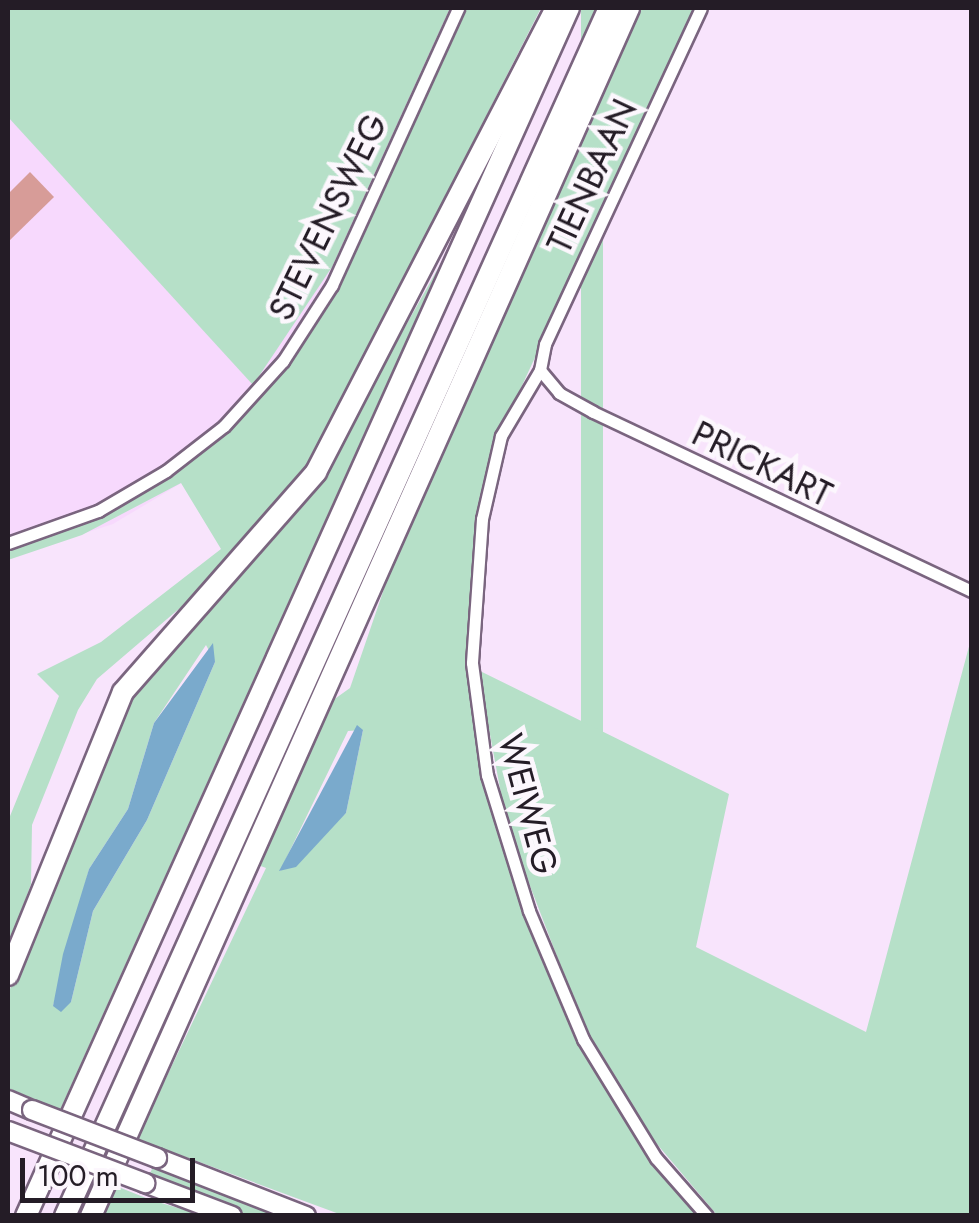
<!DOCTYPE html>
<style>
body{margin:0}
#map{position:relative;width:979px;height:1223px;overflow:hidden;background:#f8e4fc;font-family:Jost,sans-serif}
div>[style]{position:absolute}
.built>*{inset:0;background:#f7d9fd}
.green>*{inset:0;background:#b6e0c8;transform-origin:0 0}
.water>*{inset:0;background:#7aaacc}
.building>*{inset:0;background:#d79c98}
.roads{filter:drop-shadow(2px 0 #7a657f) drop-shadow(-2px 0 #7a657f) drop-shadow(0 2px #7a657f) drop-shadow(0 -2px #7a657f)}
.minor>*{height:11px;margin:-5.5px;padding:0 5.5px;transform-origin:5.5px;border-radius:5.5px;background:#fff}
.trunk>*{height:18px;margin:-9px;padding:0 9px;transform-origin:9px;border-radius:9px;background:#fff}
.motorway>*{height:20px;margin:-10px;padding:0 10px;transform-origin:10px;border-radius:10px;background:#fff}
.bridges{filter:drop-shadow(2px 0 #7a657f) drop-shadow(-2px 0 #7a657f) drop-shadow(0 2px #7a657f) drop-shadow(0 -2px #7a657f)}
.trunk-bridge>*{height:18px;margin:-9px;padding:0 9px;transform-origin:9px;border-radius:9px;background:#fff}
span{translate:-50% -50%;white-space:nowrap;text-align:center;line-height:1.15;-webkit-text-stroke:9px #fcf7fd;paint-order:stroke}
.street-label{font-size:35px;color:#241c26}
.frame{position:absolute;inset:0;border:10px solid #241c26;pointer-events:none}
.scale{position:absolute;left:20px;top:1158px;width:175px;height:45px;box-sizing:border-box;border:5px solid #241c26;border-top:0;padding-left:12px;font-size:30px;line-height:35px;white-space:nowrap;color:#241c26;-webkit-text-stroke:8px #fcf7fd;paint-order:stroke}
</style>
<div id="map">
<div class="built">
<i style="clip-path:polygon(8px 8px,483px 8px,324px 337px,190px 478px,113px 524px,8px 558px)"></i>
</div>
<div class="green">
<i style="clip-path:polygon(8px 8px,450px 8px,332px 267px,253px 385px,8px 117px)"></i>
<i style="clip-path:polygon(466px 8px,541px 8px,302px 479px,222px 572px,97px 679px,78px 710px,32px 825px,31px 884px,8px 947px,8px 821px,59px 696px,37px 674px,101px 642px,221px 549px,181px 483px,82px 535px,8px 560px,8px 550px,116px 509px,175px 475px,283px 373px,341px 276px)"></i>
<i style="left:581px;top:8px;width:22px;height:1217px"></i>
<i style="clip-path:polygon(evenodd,638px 8px,697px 8px,494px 446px,469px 670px,496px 829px,546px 969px,608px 1092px,701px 1215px,342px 1215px,137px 1139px,266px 868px,258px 865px,329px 703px,350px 688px,396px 554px,638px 8px,363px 730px,346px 813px,280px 871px,348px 731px,363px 730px)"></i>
<i style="clip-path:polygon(evenodd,442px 261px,60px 1110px,8px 1088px,8px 994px,134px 682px,315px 488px,442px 261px,206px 645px,215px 662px,147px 820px,93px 911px,71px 1002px,53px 1006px,89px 869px,128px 809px,154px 723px,206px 645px)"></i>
<i style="clip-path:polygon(971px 639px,971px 1215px,717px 1215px,651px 1137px,581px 1019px,507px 826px,478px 670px,729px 794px,696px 947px,866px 1032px)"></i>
<i style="clip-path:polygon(153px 1167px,203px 1187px,296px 1215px,248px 1215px,148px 1177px)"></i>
<i style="clip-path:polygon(116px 1186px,151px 1200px,202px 1215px,102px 1215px)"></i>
</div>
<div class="water">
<i style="clip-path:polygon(213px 643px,215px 662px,147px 820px,93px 911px,71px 1002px,61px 1012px,53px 1006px,63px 954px,89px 869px,128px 809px,154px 723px)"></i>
<i style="clip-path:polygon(357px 725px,363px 730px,346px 813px,296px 867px,279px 871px)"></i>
</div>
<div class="building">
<i style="clip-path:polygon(30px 172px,54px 197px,8px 242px,8px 194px)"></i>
</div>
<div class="roads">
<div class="minor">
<i style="left:540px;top:370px;width:77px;rotate:120.6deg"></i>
<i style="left:501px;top:436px;width:85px;rotate:102.9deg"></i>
<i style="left:482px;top:519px;width:144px;rotate:94deg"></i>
<i style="left:472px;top:663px;width:113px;rotate:82.4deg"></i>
<i style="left:487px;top:775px;width:142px;rotate:72.8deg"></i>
<i style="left:529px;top:911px;width:139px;rotate:67.1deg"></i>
<i style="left:583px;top:1039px;width:140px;rotate:58.5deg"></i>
<i style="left:656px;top:1158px;width:77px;rotate:48.7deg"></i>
<i style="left:540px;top:370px;width:30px;rotate:50deg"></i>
<i style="left:559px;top:393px;width:39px;rotate:29deg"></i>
<i style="left:593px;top:412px;width:419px;rotate:25.3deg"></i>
<i style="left:540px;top:370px;width:26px;rotate:-79deg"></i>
<i style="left:545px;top:344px;width:370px;rotate:-65.1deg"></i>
<i style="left:8px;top:543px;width:96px;rotate:-19.6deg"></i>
<i style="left:98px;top:511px;width:79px;rotate:-30.5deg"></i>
<i style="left:166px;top:471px;width:73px;rotate:-37.8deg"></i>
<i style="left:224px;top:426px;width:88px;rotate:-47.8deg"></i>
<i style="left:283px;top:361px;width:90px;rotate:-57.2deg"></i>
<i style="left:332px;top:285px;width:304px;rotate:-65.5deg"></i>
</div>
<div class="trunk">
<i style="left:8px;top:1100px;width:26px;rotate:23deg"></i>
<i style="left:157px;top:1158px;width:160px;rotate:21.3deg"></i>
<i style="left:145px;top:1183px;width:93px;rotate:20.8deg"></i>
</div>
<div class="motorway">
<i style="left:8px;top:975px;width:305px;rotate:-67.9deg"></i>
<i style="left:123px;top:692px;width:293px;rotate:-48.7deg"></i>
<i style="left:316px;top:472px;width:522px;rotate:-62.65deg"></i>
<i style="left:26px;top:1216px;width:1324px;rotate:-65.8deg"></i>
<i style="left:65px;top:1216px;width:1325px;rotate:-65.76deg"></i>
<i style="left:91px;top:1216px;width:1322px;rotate:-65.99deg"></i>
</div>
</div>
<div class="bridges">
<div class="trunk-bridge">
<i style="left:32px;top:1110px;width:134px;rotate:21deg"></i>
<i style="left:8px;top:1131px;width:147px;rotate:20.8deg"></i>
</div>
</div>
<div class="street-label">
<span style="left:592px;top:176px;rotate:-65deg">TIENBAAN</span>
<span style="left:328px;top:217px;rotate:-64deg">STEVENSWEG</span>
<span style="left:762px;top:464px;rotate:26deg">PRICKART</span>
<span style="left:528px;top:804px;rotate:75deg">WEIWEG</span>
</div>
<div class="frame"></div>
<div class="scale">100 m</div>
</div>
